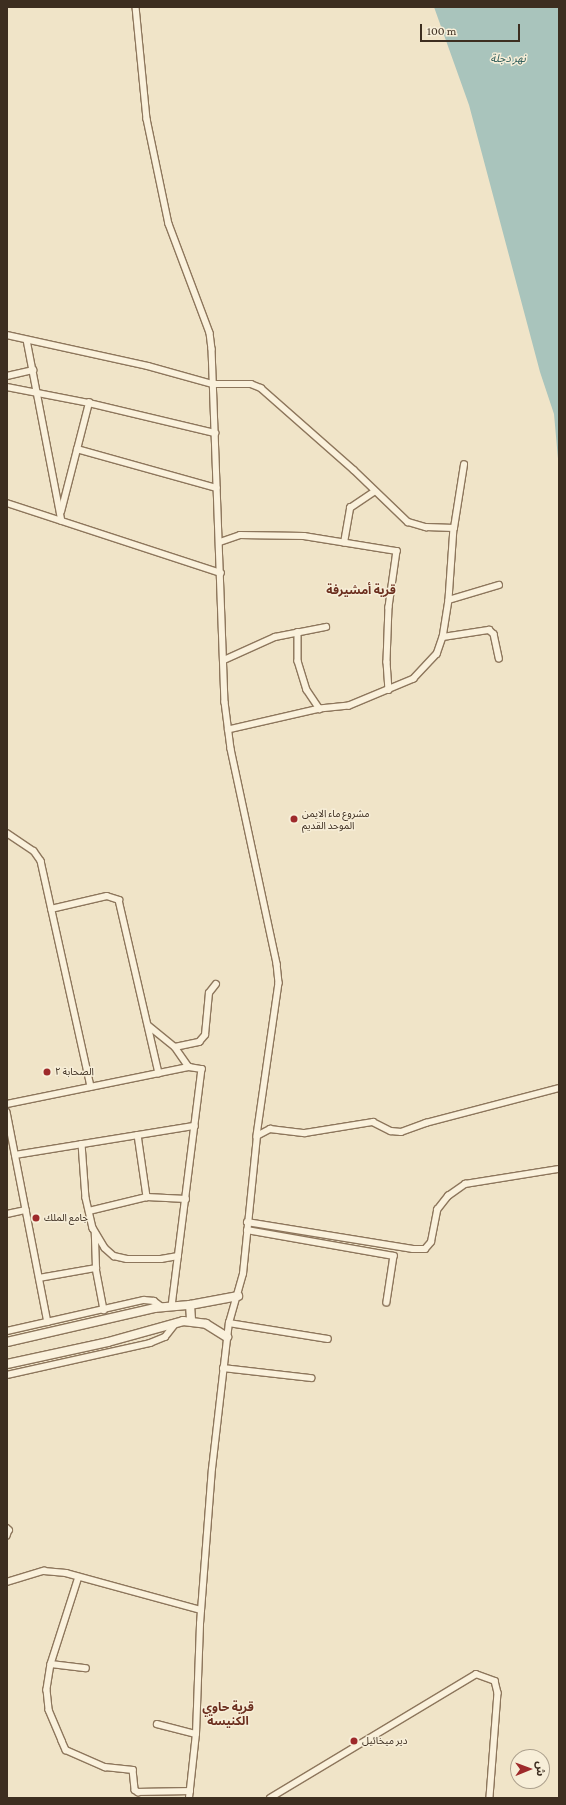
<!DOCTYPE html>
<meta charset="utf-8">
<style>
body{margin:0}
#map{position:relative;width:566px;height:1805px;overflow:hidden;background:#f0e4c8;font-family:"Crimson Pro","Noto Sans Arabic",serif}
div>[style]{position:absolute}
.water>*{inset:0;background:#a9c4bc}
.roads{filter:drop-shadow(1px 0 #8d765c) drop-shadow(-1px 0 #8d765c) drop-shadow(0 1px #8d765c) drop-shadow(0 -1px #8d765c)}
.street>*{height:5.5px;margin:-2.75px;padding:0 2.75px;transform-origin:2.75px;border-radius:2.75px;background:#faf1dc}
.secondary>*{height:8px;margin:-4px;padding:0 4px;transform-origin:4px;border-radius:4px;background:#faf1dc}
.dots>*{width:11px;height:11px;translate:-50% -50%;box-sizing:border-box;border:2px solid #f7eed8;border-radius:50%}
span{translate:-50% -50%;white-space:nowrap;text-align:center;line-height:1.15;-webkit-text-stroke:3px #f7eed8;paint-order:stroke}
.poi-label{font-size:10px;color:#3d2e20}
.left{translate:0 -50%;text-align:left}
.water-label{font-size:11px;color:#2f5d5a;font-style:italic}
.quarter-label{font-size:12px;color:#6b2e1e;font-weight:700}
.frame{position:absolute;inset:0;border:8px solid #3d2e20;pointer-events:none}
.north{position:absolute;left:510px;top:1749px;width:40px;height:40px;box-sizing:border-box;background:#f7eed8;border:1px solid #ada18e;border-radius:50%;rotate:89deg;font-size:11px;font-weight:700;line-height:16px;text-align:center;color:#3d2e20}
.north::after{content:'';display:block;margin:auto;width:14px;height:18px;background:#9e2a2b;clip-path:polygon(50% 0,100% 100%,50% 72%,0 100%)}
.scale{position:absolute;left:420px;top:24px;width:100px;height:18px;box-sizing:border-box;border:2px solid #3d2e20;border-top:0;padding-left:5px;font-size:12px;line-height:14px;white-space:nowrap;color:#3d2e20;-webkit-text-stroke:3px #f7eed8;paint-order:stroke}
</style>
<div id="map">
<div class="water">
<i style="clip-path:polygon(434px 7px,559px 7px,559px 470px,554px 414px,540px 372px,469px 105px)"></i>
</div>
<div class="roads">
<div class="street">
<i style="left:136px;top:7px;width:113px;rotate:84.4deg"></i>
<i style="left:147px;top:119px;width:107px;rotate:78.2deg"></i>
<i style="left:169px;top:224px;width:116px;rotate:69.4deg"></i>
<i style="left:210px;top:333px;width:16px;rotate:83deg"></i>
<i style="left:212px;top:349px;width:353px;rotate:87.9deg"></i>
<i style="left:225px;top:702px;width:47px;rotate:82.7deg"></i>
<i style="left:231px;top:749px;width:220px;rotate:77.9deg"></i>
<i style="left:277px;top:964px;width:19px;rotate:84deg"></i>
<i style="left:279px;top:983px;width:155px;rotate:98.2deg"></i>
<i style="left:7px;top:335px;width:144px;rotate:12.4deg"></i>
<i style="left:148px;top:366px;width:67px;rotate:15.5deg"></i>
<i style="left:213px;top:384px;width:38px"></i>
<i style="left:251px;top:384px;width:11px;rotate:22deg"></i>
<i style="left:261px;top:388px;width:124px;rotate:41.4deg"></i>
<i style="left:354px;top:470px;width:75px;rotate:43.9deg"></i>
<i style="left:408px;top:522px;width:19px;rotate:16deg"></i>
<i style="left:426px;top:527px;width:28px;rotate:2deg"></i>
<i style="left:454px;top:528px;width:72px;rotate:94deg"></i>
<i style="left:449px;top:600px;width:37px;rotate:99deg"></i>
<i style="left:443px;top:637px;width:18px;rotate:109deg"></i>
<i style="left:437px;top:654px;width:34px;rotate:133deg"></i>
<i style="left:414px;top:679px;width:70px;rotate:157.4deg"></i>
<i style="left:349px;top:706px;width:29px;rotate:174deg"></i>
<i style="left:320px;top:709px;width:94px;rotate:167.1deg"></i>
<i style="left:27px;top:340px;width:184px;rotate:79.1deg"></i>
<i style="left:7px;top:376px;width:27px;rotate:-13deg"></i>
<i style="left:7px;top:387px;width:84px;rotate:11deg"></i>
<i style="left:89px;top:403px;width:130px;rotate:13.4deg"></i>
<i style="left:77px;top:449px;width:145px;rotate:15.6deg"></i>
<i style="left:7px;top:503px;width:225px;rotate:18.1deg"></i>
<i style="left:61px;top:512px;width:113px;rotate:-75.6deg"></i>
<i style="left:454px;top:528px;width:64px;rotate:-81deg"></i>
<i style="left:220px;top:542px;width:21px;rotate:-19deg"></i>
<i style="left:240px;top:535px;width:64px;rotate:0.9deg"></i>
<i style="left:304px;top:536px;width:94px;rotate:9.2deg"></i>
<i style="left:397px;top:551px;width:57px;rotate:98.1deg"></i>
<i style="left:389px;top:607px;width:55px;rotate:92.1deg"></i>
<i style="left:387px;top:662px;width:28px;rotate:86deg"></i>
<i style="left:344px;top:543px;width:36px;rotate:-80deg"></i>
<i style="left:350px;top:508px;width:29px;rotate:-34deg"></i>
<i style="left:449px;top:600px;width:52px;rotate:-16.7deg"></i>
<i style="left:298px;top:632px;width:29px;rotate:90deg"></i>
<i style="left:298px;top:661px;width:30px;rotate:73deg"></i>
<i style="left:307px;top:690px;width:23px;rotate:56deg"></i>
<i style="left:443px;top:637px;width:47px;rotate:-8.7deg"></i>
<i style="left:489px;top:630px;width:6px;rotate:39deg"></i>
<i style="left:494px;top:634px;width:25px;rotate:78deg"></i>
<i style="left:224px;top:660px;width:56px;rotate:-24.3deg"></i>
<i style="left:275px;top:637px;width:52px;rotate:-11.1deg"></i>
<i style="left:7px;top:833px;width:32px;rotate:34deg"></i>
<i style="left:34px;top:851px;width:12px;rotate:55deg"></i>
<i style="left:41px;top:861px;width:231px;rotate:77.5deg"></i>
<i style="left:51px;top:909px;width:57px;rotate:-13.1deg"></i>
<i style="left:107px;top:896px;width:13px;rotate:18deg"></i>
<i style="left:119px;top:900px;width:178px;rotate:77deg"></i>
<i style="left:149px;top:1026px;width:33px;rotate:39deg"></i>
<i style="left:175px;top:1047px;width:24px;rotate:55deg"></i>
<i style="left:175px;top:1047px;width:25px;rotate:-12deg"></i>
<i style="left:199px;top:1042px;width:9px;rotate:-49deg"></i>
<i style="left:205px;top:1035px;width:42px;rotate:-84.6deg"></i>
<i style="left:209px;top:993px;width:11px;rotate:-52deg"></i>
<i style="left:7px;top:1104px;width:186px;rotate:-11.5deg"></i>
<i style="left:189px;top:1067px;width:13px;rotate:9deg"></i>
<i style="left:202px;top:1069px;width:239px;rotate:97.2deg"></i>
<i style="left:7px;top:1112px;width:214px;rotate:79deg"></i>
<i style="left:138px;top:1135px;width:63px;rotate:81.7deg"></i>
<i style="left:82px;top:1144px;width:54px;rotate:85.8deg"></i>
<i style="left:86px;top:1198px;width:31px;rotate:77deg"></i>
<i style="left:93px;top:1228px;width:23px;rotate:59deg"></i>
<i style="left:105px;top:1248px;width:12px;rotate:42deg"></i>
<i style="left:114px;top:1256px;width:13px;rotate:13deg"></i>
<i style="left:127px;top:1259px;width:34px"></i>
<i style="left:161px;top:1259px;width:17px;rotate:-10deg"></i>
<i style="left:15px;top:1155px;width:182px;rotate:-9.2deg"></i>
<i style="left:89px;top:1211px;width:60px;rotate:-13.6deg"></i>
<i style="left:147px;top:1197px;width:39px;rotate:3deg"></i>
<i style="left:7px;top:1214px;width:19px;rotate:-12deg"></i>
<i style="left:247px;top:1222px;width:168px;rotate:9.2deg"></i>
<i style="left:413px;top:1249px;width:12px"></i>
<i style="left:425px;top:1249px;width:9px;rotate:-49deg"></i>
<i style="left:431px;top:1242px;width:33px;rotate:-79deg"></i>
<i style="left:437px;top:1210px;width:18px;rotate:-52deg"></i>
<i style="left:448px;top:1196px;width:21px;rotate:-35deg"></i>
<i style="left:465px;top:1184px;width:95px;rotate:-9.1deg"></i>
<i style="left:247px;top:1230px;width:149px;rotate:10deg"></i>
<i style="left:394px;top:1256px;width:47px;rotate:98.7deg"></i>
<i style="left:96px;top:1268px;width:43px;rotate:79.2deg"></i>
<i style="left:39px;top:1278px;width:58px;rotate:-10deg"></i>
<i style="left:96px;top:1268px;width:34px;rotate:-92deg"></i>
<i style="left:229px;top:1323px;width:100px;rotate:9.2deg"></i>
<i style="left:7px;top:1331px;width:140px;rotate:-12.8deg"></i>
<i style="left:144px;top:1300px;width:10px;rotate:6deg"></i>
<i style="left:154px;top:1301px;width:10px;rotate:37deg"></i>
<i style="left:223px;top:1368px;width:89px;rotate:6.5deg"></i>
<i style="left:7px;top:1375px;width:147px;rotate:-12.6deg"></i>
<i style="left:150px;top:1343px;width:16px;rotate:-22deg"></i>
<i style="left:165px;top:1337px;width:18px;rotate:-52deg"></i>
<i style="left:7px;top:1528px;width:3px;rotate:45deg"></i>
<i style="left:9px;top:1530px;width:6px;rotate:108deg"></i>
<i style="left:79px;top:1577px;width:91px;rotate:107.8deg"></i>
<i style="left:51px;top:1664px;width:26px;rotate:99deg"></i>
<i style="left:47px;top:1690px;width:20px;rotate:84deg"></i>
<i style="left:49px;top:1710px;width:34px;rotate:67deg"></i>
<i style="left:62px;top:1741px;width:10px;rotate:66deg"></i>
<i style="left:66px;top:1750px;width:43px;rotate:23.6deg"></i>
<i style="left:105px;top:1767px;width:28px;rotate:6deg"></i>
<i style="left:133px;top:1770px;width:20px;rotate:84deg"></i>
<i style="left:135px;top:1790px;width:4px;rotate:34deg"></i>
<i style="left:138px;top:1792px;width:52px;rotate:-1.1deg"></i>
<i style="left:7px;top:1582px;width:39px;rotate:-17deg"></i>
<i style="left:44px;top:1571px;width:22px;rotate:5deg"></i>
<i style="left:66px;top:1573px;width:140px;rotate:15.3deg"></i>
<i style="left:51px;top:1664px;width:35px;rotate:7deg"></i>
<i style="left:157px;top:1724px;width:40px;rotate:14.4deg"></i>
<i style="left:189px;top:1798px;width:64px;rotate:-83.8deg"></i>
<i style="left:196px;top:1734px;width:110px;rotate:-87.9deg"></i>
<i style="left:200px;top:1624px;width:155px;rotate:-85.6deg"></i>
<i style="left:212px;top:1469px;width:147px;rotate:-83.4deg"></i>
<i style="left:229px;top:1323px;width:51px;rotate:-74.1deg"></i>
<i style="left:243px;top:1274px;width:139px;rotate:-84.2deg"></i>
<i style="left:257px;top:1136px;width:15px;rotate:-28deg"></i>
<i style="left:270px;top:1129px;width:35px;rotate:7deg"></i>
<i style="left:305px;top:1133px;width:69px;rotate:-9.2deg"></i>
<i style="left:373px;top:1122px;width:20px;rotate:27deg"></i>
<i style="left:391px;top:1131px;width:10px;rotate:6deg"></i>
<i style="left:401px;top:1132px;width:27px;rotate:-20deg"></i>
<i style="left:426px;top:1123px;width:138px;rotate:-14.7deg"></i>
<i style="left:270px;top:1798px;width:240px;rotate:-31deg"></i>
<i style="left:476px;top:1674px;width:20px;rotate:20deg"></i>
<i style="left:495px;top:1681px;width:12px;rotate:76deg"></i>
<i style="left:498px;top:1693px;width:105px;rotate:94.4deg"></i>
</div>
<div class="secondary">
<i style="left:190px;top:1305px;width:16px;rotate:86deg"></i>
<i style="left:7px;top:1342px;width:151px;rotate:-13deg"></i>
<i style="left:154px;top:1308px;width:36px;rotate:-5deg"></i>
<i style="left:190px;top:1305px;width:49px;rotate:-10.6deg"></i>
<i style="left:7px;top:1364px;width:103px;rotate:-12.3deg"></i>
<i style="left:108px;top:1342px;width:78px;rotate:-15.6deg"></i>
<i style="left:183px;top:1321px;width:23px;rotate:7deg"></i>
<i style="left:206px;top:1324px;width:25px;rotate:32deg"></i>
</div>
</div>
<div class="dots">
<i style="left:294px;top:819px;background:#9e2a2b"></i>
<i style="left:47px;top:1072px;background:#9e2a2b"></i>
<i style="left:36px;top:1218px;background:#9e2a2b"></i>
<i style="left:354px;top:1741px;background:#9e2a2b"></i>
</div>
<div class="poi-label">
<span class="left" style="left:302px;top:819px">مشروع ماء الايمن<br>الموحد القديم</span>
<span class="left" style="left:55px;top:1072px">الصحابة ٢</span>
<span class="left" style="left:44px;top:1218px">جامع الملك</span>
<span class="left" style="left:362px;top:1741px">دير ميخائيل</span>
</div>
<div class="water-label">
<span style="left:508px;top:58px">نهر دجلة</span>
</div>
<div class="quarter-label">
<span style="left:361px;top:591px">قرية أمشيرفة</span>
<span style="left:228px;top:1715px">قرية حاوي<br>الكنيسة</span>
</div>
<div class="frame"></div>
<div class="north">ش</div>
<div class="scale">100 m</div>
</div>
